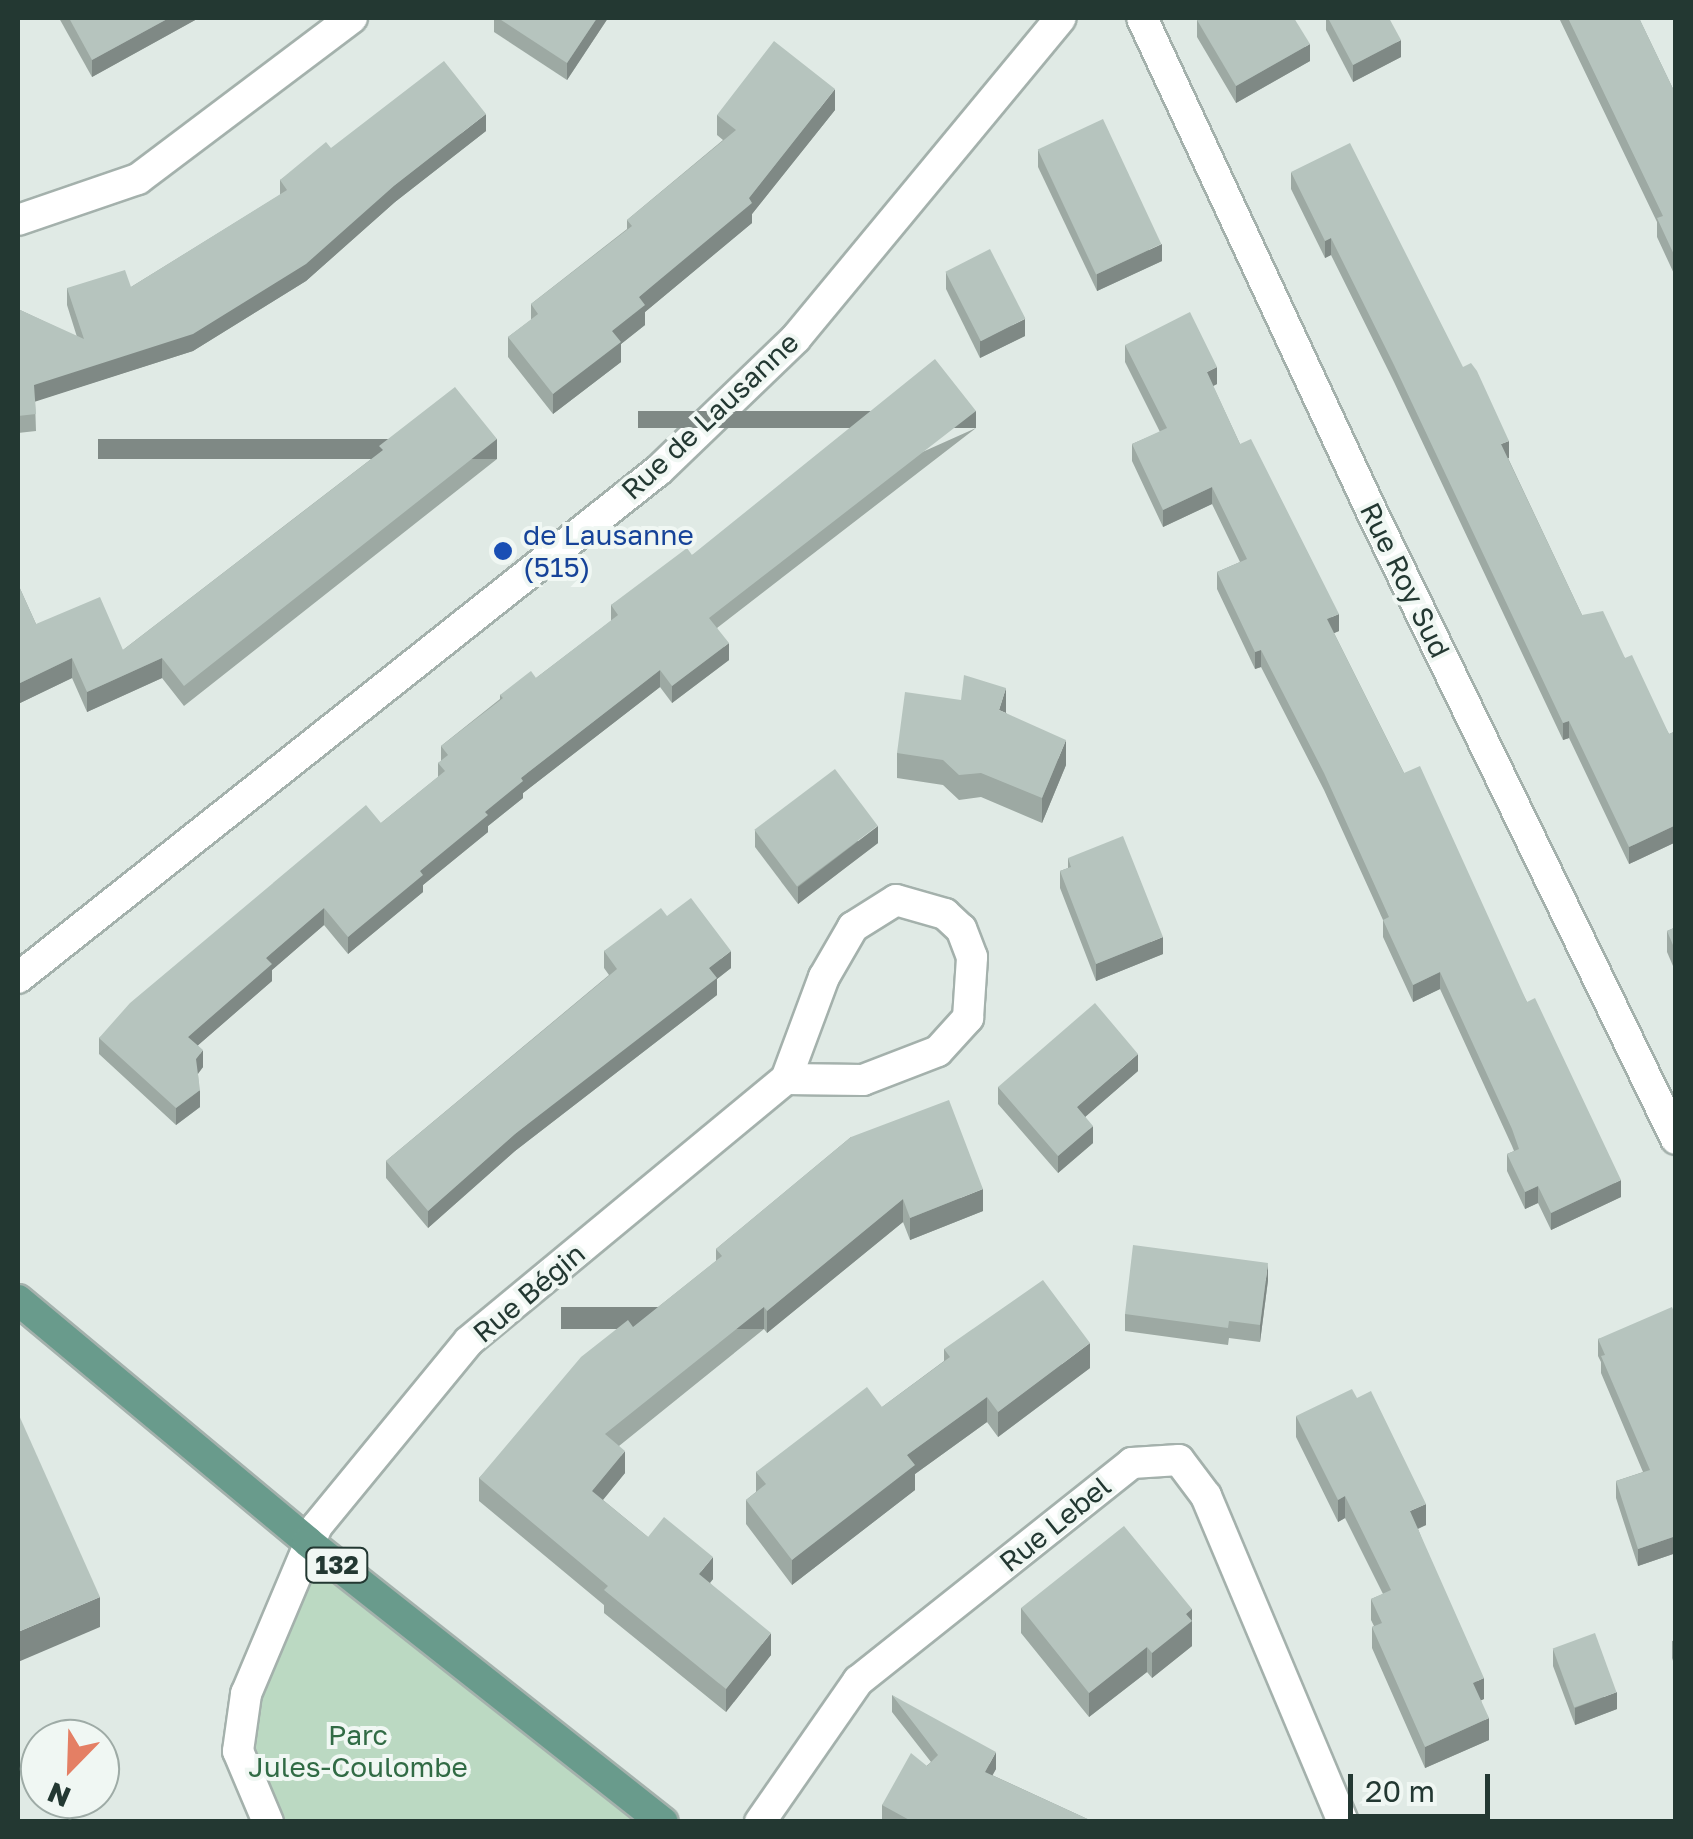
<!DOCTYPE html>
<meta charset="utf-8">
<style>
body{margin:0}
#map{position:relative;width:1693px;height:1839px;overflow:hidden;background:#e0eae5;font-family:"Golos Text",sans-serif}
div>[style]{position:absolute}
.green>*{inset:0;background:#bbd9c2}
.roads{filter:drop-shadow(2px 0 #a4b1ac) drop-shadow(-2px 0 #a4b1ac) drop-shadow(0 2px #a4b1ac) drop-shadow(0 -2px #a4b1ac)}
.street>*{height:30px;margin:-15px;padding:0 15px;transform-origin:15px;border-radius:15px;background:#fff}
.secondary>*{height:30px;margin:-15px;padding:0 15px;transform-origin:15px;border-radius:15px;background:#fff}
.primary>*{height:30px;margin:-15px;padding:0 15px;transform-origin:15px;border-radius:15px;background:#699b8c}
.wall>*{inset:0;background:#9da9a3}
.shaded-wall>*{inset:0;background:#7f8985;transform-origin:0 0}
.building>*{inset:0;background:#b6c4be;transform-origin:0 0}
.dots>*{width:28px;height:28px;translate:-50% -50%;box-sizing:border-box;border:5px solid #f0f7f3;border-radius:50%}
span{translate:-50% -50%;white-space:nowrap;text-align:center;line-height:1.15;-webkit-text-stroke:8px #f0f7f3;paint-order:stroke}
.shield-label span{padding:2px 8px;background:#f0f7f3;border:2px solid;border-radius:8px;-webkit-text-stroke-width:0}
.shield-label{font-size:25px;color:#233832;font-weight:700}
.street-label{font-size:28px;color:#233832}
.transit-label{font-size:28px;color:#164399}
.left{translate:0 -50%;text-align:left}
.park-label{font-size:28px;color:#316b45}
.frame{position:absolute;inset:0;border:20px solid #233832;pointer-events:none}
.north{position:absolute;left:20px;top:1719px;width:100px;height:100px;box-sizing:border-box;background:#f0f7f3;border:2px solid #9eaba6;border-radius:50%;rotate:203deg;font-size:28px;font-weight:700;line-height:40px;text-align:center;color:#233832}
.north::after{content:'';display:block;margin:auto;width:35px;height:45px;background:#e47f64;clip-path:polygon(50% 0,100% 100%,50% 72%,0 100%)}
.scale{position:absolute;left:1348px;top:1774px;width:142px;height:45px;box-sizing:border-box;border:5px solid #233832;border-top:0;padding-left:12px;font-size:30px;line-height:35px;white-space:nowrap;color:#233832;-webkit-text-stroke:8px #f0f7f3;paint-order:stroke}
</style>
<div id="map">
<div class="green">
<i style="clip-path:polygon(308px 1542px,663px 1821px,268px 1821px,238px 1751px)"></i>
</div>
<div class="roads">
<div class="street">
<i style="left:1142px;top:18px;width:543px;rotate:65.04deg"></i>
<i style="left:1371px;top:510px;width:699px;rotate:64.13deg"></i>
<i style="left:18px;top:220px;width:127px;rotate:-18.9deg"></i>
<i style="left:138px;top:179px;width:268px;rotate:-37deg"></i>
<i style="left:268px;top:1822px;width:77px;rotate:-112.9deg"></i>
<i style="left:238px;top:1751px;width:58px;rotate:-82deg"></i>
<i style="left:246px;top:1694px;width:182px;rotate:-67.1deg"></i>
<i style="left:317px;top:1526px;width:239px;rotate:-50.6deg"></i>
<i style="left:469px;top:1341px;width:411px;rotate:-39.6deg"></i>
<i style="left:786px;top:1079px;width:77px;rotate:0.7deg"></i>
<i style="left:863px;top:1080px;width:80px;rotate:-21.1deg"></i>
<i style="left:938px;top:1051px;width:45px;rotate:-47.7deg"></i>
<i style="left:968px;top:1018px;width:61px;rotate:-86.2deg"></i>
<i style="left:972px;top:957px;width:30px;rotate:-111deg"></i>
<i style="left:961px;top:929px;width:22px;rotate:-137deg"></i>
<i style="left:945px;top:914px;width:51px;rotate:-164.1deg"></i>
<i style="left:896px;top:900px;width:51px;rotate:147.9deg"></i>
<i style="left:853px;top:927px;width:58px;rotate:120.1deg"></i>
<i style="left:824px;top:977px;width:109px;rotate:110.4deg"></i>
<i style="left:760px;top:1822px;width:172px;rotate:-55.2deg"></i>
<i style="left:858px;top:1681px;width:350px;rotate:-38.5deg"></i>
<i style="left:1132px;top:1463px;width:47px;rotate:-3.7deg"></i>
<i style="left:1179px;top:1460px;width:45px;rotate:53.1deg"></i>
<i style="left:1206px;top:1496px;width:354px;rotate:67.2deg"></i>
</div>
<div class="secondary">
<i style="left:18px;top:978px;width:818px;rotate:-38.4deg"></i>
<i style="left:659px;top:470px;width:190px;rotate:-43.9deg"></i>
<i style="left:796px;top:338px;width:415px;rotate:-50.4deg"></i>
</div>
<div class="primary">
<i style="left:18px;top:1300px;width:378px;rotate:39.8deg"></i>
<i style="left:308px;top:1542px;width:452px;rotate:38.3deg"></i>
</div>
</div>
<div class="wall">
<i style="clip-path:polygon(59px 18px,197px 18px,197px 19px,92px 77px)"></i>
<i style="clip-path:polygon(494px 18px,608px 18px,567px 80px,494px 32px)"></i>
<i style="clip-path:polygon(1195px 18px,1294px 18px,1310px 61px,1236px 103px,1197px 37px,1197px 20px)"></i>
<i style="clip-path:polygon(1326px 18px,1389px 18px,1401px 57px,1353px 82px,1326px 30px)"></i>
<i style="clip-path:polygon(1559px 18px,1639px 18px,1676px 95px,1676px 278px,1657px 237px,1657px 222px)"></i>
<i style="clip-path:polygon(835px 110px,752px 214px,752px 223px,645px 312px,645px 325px,621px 344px,621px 362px,553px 414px,508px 357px,508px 337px,531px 320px,531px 304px,627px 229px,627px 220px,723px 140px,717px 135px,717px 115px)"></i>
<i style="clip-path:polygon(486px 131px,395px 202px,306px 281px,193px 351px,35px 401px,36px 431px,18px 433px,18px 309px,77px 337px,67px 305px,67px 288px,131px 287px,280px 195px,280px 180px,331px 148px)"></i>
<i style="clip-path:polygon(1038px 150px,1162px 261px,1097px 291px,1038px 167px)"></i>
<i style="clip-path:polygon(1291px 172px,1509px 458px,1508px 458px,1582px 615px,1625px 658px,1669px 734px,1676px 731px,1676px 842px,1629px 864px,1569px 738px,1563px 740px,1394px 382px,1331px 255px,1325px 258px,1291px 189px)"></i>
<i style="clip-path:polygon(946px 272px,1025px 336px,980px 358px,946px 289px)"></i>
<i style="clip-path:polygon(1125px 345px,1217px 384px,1213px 386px,1240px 444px,1339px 631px,1334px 633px,1404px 773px,1527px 1002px,1621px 1197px,1551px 1230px,1538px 1203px,1525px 1209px,1507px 1171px,1507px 1154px,1514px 1151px,1512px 1146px,1440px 989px,1413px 1002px,1383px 937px,1383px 920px,1324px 790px,1261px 667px,1255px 669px,1217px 589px,1217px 572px,1240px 562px,1212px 504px,1163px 527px,1132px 461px,1132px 444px,1160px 432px,1125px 362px)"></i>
<i style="clip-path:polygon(976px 428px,717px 628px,729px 660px,672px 703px,660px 687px,523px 793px,523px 798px,488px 826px,488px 832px,423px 885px,423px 892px,348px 954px,324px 925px,272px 970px,272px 981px,198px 1045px,203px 1067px,198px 1074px,200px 1107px,176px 1125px,99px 1054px,99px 1038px,381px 823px,438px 777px,438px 763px,441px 761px,441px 746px,500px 699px,500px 695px,536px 678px,611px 621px,611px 605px,692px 555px)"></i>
<i style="clip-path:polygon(379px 446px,497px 459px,184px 706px,162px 678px,87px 712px,72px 678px,18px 704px,18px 584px,36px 624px,123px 650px,379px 453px)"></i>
<i style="clip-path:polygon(1006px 713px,1066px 765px,1042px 823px,981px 797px,959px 800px,943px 785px,897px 778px,897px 753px)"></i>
<i style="clip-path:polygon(755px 830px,878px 843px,798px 904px,755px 847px)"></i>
<i style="clip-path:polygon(1068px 858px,1163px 954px,1096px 981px,1060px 888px,1060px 871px,1068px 868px)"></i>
<i style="clip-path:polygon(667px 916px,731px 968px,717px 979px,717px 995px,515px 1151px,428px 1228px,386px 1178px,386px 1161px,609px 975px,604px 968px,604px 951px)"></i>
<i style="clip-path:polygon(1676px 927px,1676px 973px,1667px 952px,1667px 931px)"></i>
<i style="clip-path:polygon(1138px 1071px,1085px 1117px,1093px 1143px,1058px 1173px,998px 1104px,998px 1087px)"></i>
<i style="clip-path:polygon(851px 1137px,983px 1211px,910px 1240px,903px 1222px,767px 1333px,764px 1329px,619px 1446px,625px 1473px,603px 1500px,648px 1537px,713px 1579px,710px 1583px,771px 1655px,726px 1712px,604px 1613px,604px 1605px,479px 1501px,479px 1478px,633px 1327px,716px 1261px,716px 1249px)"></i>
<i style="clip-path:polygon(1268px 1280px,1260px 1342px,1229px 1338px,1228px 1345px,1125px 1331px,1125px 1314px)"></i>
<i style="clip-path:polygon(1676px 1317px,1676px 1553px,1638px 1566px,1616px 1498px,1616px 1481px,1643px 1472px,1601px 1373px,1601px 1362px,1598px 1356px,1598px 1339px)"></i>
<i style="clip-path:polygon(944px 1349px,1090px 1368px,998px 1437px,987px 1422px,915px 1474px,915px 1490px,792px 1585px,746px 1524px,746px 1500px,756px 1492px,756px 1472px,882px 1407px,944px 1361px)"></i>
<i style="clip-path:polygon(1296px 1416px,1426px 1525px,1418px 1529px,1484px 1699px,1481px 1700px,1489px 1740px,1425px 1768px,1372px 1648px,1372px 1627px,1374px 1626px,1371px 1620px,1371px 1599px,1383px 1594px,1345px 1518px,1338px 1522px,1296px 1437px)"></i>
<i style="clip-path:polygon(1021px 1608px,1192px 1609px,1192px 1646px,1152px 1678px,1147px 1672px,1089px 1717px,1021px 1633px)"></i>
<i style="clip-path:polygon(1676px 1640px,1676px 1670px,1672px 1658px,1672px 1641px)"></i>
<i style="clip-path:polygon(1553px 1649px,1617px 1709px,1575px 1725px,1553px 1666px)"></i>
<i style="clip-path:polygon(892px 1695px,996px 1769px,992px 1775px,1094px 1822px,882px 1822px,882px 1805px,931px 1762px,892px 1712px)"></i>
</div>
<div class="shaded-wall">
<i style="clip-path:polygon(169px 18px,197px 18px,197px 19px,92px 77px,92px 60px)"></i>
<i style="clip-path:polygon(597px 18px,608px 18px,567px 80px,567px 63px)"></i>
<i style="clip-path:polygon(1401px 40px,1401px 57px,1353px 82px,1353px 65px)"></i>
<i style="clip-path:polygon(1310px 44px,1310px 61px,1236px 103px,1236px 86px)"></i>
<i style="clip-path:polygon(835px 89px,835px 110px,752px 214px,752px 223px,645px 312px,645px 325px,621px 344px,621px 362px,553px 414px,553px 394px,612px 331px,639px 297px,749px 198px)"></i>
<i style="clip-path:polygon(486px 114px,486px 131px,395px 202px,306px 281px,193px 351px,34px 402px,34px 385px,395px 185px)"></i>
<i style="clip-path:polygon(1331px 238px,1331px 255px,1325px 258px,1325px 241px)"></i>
<i style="clip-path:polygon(1162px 244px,1162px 261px,1097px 291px,1097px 274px)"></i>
<i style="clip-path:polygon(1025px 319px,1025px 336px,980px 358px,980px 341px)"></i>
<i style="clip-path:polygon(1217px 367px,1217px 384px,1207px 389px,1207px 372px)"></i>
<i style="left:976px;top:411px;width:17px;height:338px;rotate:90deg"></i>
<i style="left:497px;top:439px;width:20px;height:399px;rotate:90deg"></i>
<i style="clip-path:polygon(1509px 441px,1509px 458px,1501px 461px,1501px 444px)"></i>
<i style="clip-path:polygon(1212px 487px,1212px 504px,1163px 527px,1163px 510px)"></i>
<i style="clip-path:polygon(1339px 614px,1339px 631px,1327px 636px,1327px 619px)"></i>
<i style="clip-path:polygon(729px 643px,729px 660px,672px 703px,672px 686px)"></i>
<i style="clip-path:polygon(1261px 650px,1261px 667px,1255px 669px,1255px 652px)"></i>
<i style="clip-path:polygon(72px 658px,72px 678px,18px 704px,18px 684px)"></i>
<i style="clip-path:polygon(162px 658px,162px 678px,87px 712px,87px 692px)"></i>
<i style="clip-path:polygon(660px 670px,660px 687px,523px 793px,523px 798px,488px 826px,488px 832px,423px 885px,423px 892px,348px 954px,348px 937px,521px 778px)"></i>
<i style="clip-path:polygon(1006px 688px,1006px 713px,999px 710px)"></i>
<i style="clip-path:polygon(1569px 721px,1569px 738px,1563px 740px,1563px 723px)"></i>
<i style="clip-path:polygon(1066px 740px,1066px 765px,1042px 823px,1042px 798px)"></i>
<i style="clip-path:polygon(1676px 825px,1676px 842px,1629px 864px,1629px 847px)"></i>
<i style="clip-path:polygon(878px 826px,878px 843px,798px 904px,798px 887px)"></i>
<i style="clip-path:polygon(324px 908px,324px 925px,272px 970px,272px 981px,188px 1054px,188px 1037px,266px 958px)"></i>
<i style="clip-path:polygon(1163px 937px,1163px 954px,1096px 981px,1096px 964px)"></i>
<i style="clip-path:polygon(731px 951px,731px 968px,717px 979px,717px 995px,515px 1151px,428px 1228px,428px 1211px,515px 1134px,709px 968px)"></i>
<i style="clip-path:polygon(1440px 972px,1440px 989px,1413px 1002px,1413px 985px)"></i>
<i style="clip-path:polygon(203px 1050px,203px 1067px,196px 1076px,196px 1059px)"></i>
<i style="clip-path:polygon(1138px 1054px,1138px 1071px,1077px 1124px,1077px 1107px)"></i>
<i style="clip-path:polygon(200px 1090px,200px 1107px,176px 1125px,176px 1108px)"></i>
<i style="clip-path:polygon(1093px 1126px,1093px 1143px,1058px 1173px,1058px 1156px)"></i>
<i style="clip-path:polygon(1621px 1180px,1621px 1197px,1551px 1230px,1551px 1213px)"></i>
<i style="clip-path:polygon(1538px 1186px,1538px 1203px,1525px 1209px,1525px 1192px)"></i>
<i style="clip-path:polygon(983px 1189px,983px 1211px,910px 1240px,910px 1218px)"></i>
<i style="clip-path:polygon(903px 1199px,903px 1222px,767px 1333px,767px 1311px)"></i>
<i style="clip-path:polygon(1268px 1263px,1268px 1280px,1260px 1342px,1260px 1325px)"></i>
<i style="left:764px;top:1307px;width:22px;height:203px;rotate:90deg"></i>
<i style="clip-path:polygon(1090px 1343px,1090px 1368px,998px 1437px,998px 1412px)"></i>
<i style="clip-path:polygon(987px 1397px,987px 1422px,915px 1474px,915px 1490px,792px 1585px,792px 1560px,907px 1455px)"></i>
<i style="clip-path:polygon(625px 1451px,625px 1473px,592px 1513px,592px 1491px)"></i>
<i style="clip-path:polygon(1345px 1496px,1345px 1518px,1338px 1522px,1338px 1500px)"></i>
<i style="clip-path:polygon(1426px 1504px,1426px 1525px,1410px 1532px,1410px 1511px)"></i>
<i style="clip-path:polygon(1676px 1536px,1676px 1553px,1638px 1566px,1638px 1549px)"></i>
<i style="clip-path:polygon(713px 1557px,713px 1579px,699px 1596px,699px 1574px)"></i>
<i style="clip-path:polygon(100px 1597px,100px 1627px,18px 1662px,18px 1632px)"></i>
<i style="clip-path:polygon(1192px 1609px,1192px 1646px,1152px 1678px,1152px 1653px,1186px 1614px)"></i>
<i style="clip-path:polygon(771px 1633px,771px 1655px,726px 1712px,726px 1689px)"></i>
<i style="clip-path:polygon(1147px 1647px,1147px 1672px,1089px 1717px,1089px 1693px)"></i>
<i style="clip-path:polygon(1484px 1678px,1484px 1699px,1473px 1704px,1473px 1683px)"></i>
<i style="clip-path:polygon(1617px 1692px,1617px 1709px,1575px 1725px,1575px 1708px)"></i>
<i style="clip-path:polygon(1489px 1718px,1489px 1740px,1425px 1768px,1425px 1747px)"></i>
<i style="clip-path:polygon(996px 1752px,996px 1769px,985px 1789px,985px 1772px)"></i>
</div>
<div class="building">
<i style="clip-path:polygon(69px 18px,169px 18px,92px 60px)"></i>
<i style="clip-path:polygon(498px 18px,597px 18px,567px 63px)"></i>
<i style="clip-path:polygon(1201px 18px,1294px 18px,1310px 44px,1236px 86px,1197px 20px)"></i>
<i style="clip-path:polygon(1328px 18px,1389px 18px,1401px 40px,1353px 65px)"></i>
<i style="clip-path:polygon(1568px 18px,1639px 18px,1676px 95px,1676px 259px,1657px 218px,1663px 216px)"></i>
<i style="clip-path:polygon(774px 41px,835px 89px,749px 198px,752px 203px,639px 297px,645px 305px,612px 331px,621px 342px,553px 394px,508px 337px,538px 314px,531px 304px,632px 226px,627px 220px,736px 130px,717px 115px)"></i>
<i style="clip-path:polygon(444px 61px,486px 114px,395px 185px,306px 264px,193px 334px,34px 385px,36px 414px,18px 416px,18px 309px,84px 339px,67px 288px,125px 270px,131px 287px,287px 190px,280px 180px,326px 142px,331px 148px)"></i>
<i style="left:1103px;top:119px;width:138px;height:72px;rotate:65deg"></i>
<i style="clip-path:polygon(1350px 143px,1463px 367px,1471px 363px,1477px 371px,1509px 441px,1501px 444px,1582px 615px,1603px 611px,1625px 658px,1632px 655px,1669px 734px,1676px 731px,1676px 825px,1629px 847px,1569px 721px,1563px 723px,1394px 365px,1331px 238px,1325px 241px,1291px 172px)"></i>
<i style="left:990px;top:249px;width:78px;height:50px;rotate:63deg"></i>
<i style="clip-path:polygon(1190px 312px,1217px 367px,1207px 372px,1240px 444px,1251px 439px,1339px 614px,1327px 619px,1404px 773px,1420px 766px,1527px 1002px,1535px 998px,1621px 1180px,1551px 1213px,1538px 1186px,1525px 1192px,1507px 1154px,1519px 1149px,1512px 1129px,1440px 972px,1413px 985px,1383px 920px,1389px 917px,1324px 773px,1261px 650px,1255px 652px,1217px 572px,1247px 559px,1212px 487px,1163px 510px,1132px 444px,1167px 428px,1125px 345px)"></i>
<i style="clip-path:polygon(935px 359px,976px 411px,709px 618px,729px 643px,672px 686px,660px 670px,521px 778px,523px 781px,485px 812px,488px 815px,420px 871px,423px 875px,348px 937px,324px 908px,266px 958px,272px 964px,188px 1037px,203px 1050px,196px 1059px,200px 1090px,176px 1108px,99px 1038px,130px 1003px,366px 805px,381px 823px,445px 771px,438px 763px,448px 755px,441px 746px,503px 698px,500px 695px,531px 671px,536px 678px,618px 615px,611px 605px,687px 548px,692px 555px)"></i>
<i style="clip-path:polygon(455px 387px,497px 439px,184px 686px,162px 658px,87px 692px,72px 658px,18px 684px,18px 584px,36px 624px,100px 597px,123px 650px,383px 450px,379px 446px)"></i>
<i style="clip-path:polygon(964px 675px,1006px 688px,999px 710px,1066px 740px,1042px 798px,981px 773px,959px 775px,943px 760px,897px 753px,905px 692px,961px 700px)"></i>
<i style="left:835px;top:769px;width:71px;height:101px;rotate:53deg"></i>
<i style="clip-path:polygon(1123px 836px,1163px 937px,1096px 964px,1060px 871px,1071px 867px,1068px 858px)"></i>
<i style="clip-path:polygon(691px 898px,731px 951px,709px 968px,717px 978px,515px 1134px,428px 1211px,386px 1161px,617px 969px,604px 951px,661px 908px,667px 916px)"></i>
<i style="clip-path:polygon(1676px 927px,1676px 952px,1667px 931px)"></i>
<i style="clip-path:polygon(1095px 1003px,1138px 1054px,1077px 1107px,1093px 1126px,1058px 1156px,998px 1087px)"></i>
<i style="clip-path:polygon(949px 1100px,983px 1189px,910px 1218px,903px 1199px,767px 1311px,764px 1307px,605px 1434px,625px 1451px,592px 1491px,648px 1537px,664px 1517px,713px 1557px,699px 1574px,771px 1633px,726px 1689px,604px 1590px,608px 1586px,479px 1478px,581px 1357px,628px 1320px,633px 1327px,722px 1256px,716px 1249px,851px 1137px)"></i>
<i style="clip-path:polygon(1133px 1245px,1268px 1263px,1260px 1325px,1229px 1321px,1228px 1328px,1125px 1314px)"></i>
<i style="clip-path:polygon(1043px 1280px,1090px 1343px,998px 1412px,987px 1397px,907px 1455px,915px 1465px,792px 1560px,746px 1500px,766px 1484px,756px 1472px,867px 1387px,882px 1407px,950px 1357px,944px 1349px)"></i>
<i style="clip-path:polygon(1672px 1307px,1676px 1317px,1676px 1536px,1638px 1549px,1616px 1481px,1650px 1470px,1601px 1356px,1605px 1355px,1598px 1339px)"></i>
<i style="clip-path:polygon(1352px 1389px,1357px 1398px,1371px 1391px,1426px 1504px,1410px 1511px,1484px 1678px,1473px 1683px,1489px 1718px,1425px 1747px,1372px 1627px,1382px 1623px,1371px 1599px,1391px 1590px,1345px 1496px,1338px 1500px,1296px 1416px)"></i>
<i style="clip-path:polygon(18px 1413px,100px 1597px,18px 1632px)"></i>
<i style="clip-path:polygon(1124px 1526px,1192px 1609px,1186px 1614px,1192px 1621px,1152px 1653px,1147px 1647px,1089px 1693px,1021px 1608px)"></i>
<i style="left:1595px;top:1633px;width:63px;height:45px;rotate:70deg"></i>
<i style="clip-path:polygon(892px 1695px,996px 1752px,985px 1772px,1094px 1822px,913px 1822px,882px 1805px,911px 1753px,927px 1766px,938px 1755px)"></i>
</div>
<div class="dots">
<i style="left:503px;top:551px;background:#1a4fb4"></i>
</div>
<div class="shield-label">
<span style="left:337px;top:1565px">132</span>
</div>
<div class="street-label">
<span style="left:710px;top:416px;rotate:-43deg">Rue de Lausanne</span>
<span style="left:1405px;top:580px;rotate:64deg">Rue Roy Sud</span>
<span style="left:529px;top:1293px;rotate:-40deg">Rue Bégin</span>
<span style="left:1055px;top:1524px;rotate:-39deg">Rue Lebel</span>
</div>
<div class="transit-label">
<span class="left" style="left:523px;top:551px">de Lausanne<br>(515)</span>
</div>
<div class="park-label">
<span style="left:358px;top:1751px">Parc<br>Jules-Coulombe</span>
</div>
<div class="frame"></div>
<div class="north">N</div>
<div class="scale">20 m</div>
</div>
